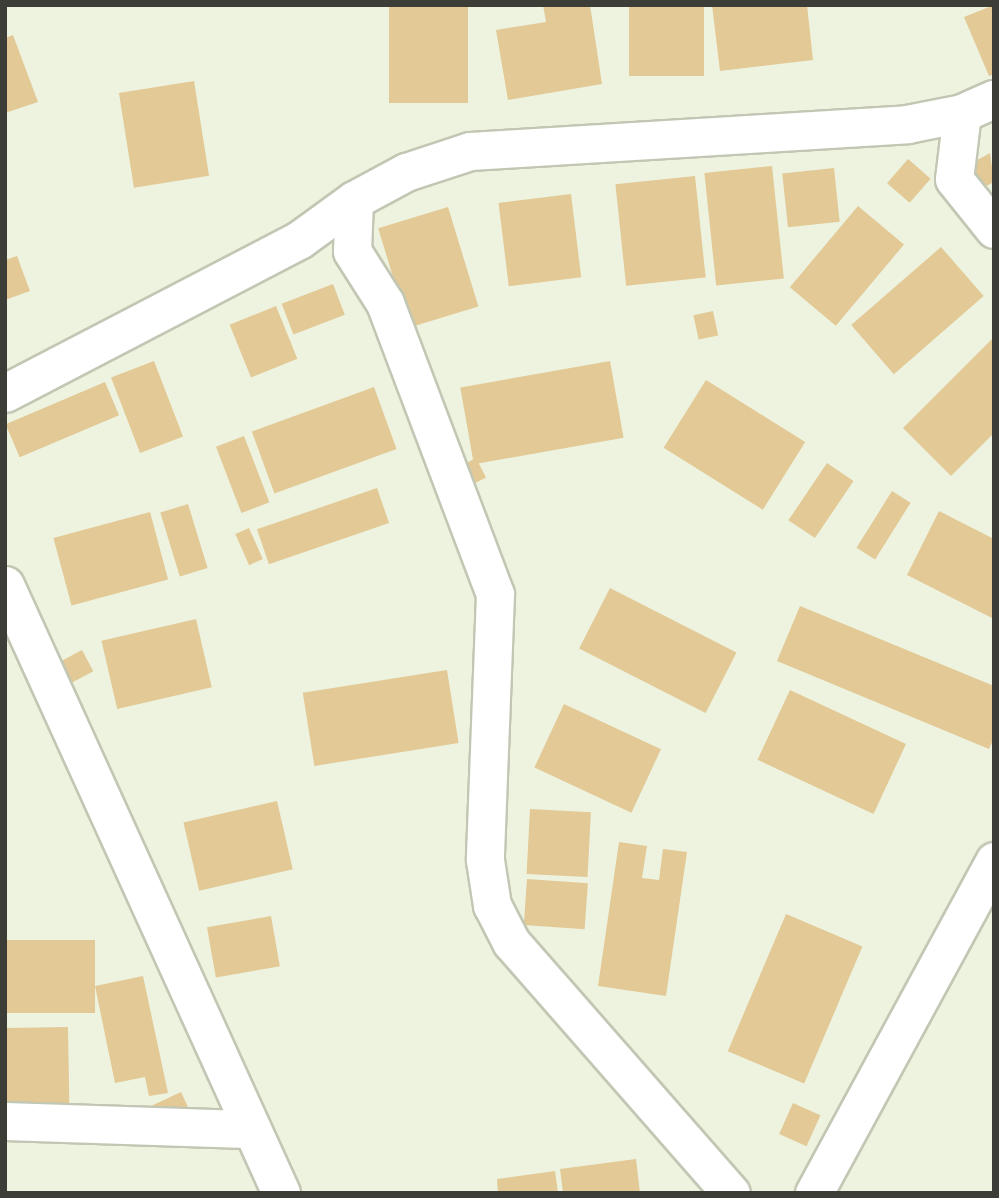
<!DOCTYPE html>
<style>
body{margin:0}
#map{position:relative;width:999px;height:1198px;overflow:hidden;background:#eef3df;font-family:Helvetica,sans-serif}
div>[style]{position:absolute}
.building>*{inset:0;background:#e2c996;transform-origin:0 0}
.roads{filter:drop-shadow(2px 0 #c2c7b4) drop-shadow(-2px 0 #c2c7b4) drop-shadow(0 2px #c2c7b4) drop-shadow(0 -2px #c2c7b4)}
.street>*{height:37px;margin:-18.5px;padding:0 18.5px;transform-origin:18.5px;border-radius:18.5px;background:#fff}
span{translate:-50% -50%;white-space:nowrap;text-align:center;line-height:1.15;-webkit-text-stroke:5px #fcfff3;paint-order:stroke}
.frame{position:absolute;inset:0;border:7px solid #3b3d36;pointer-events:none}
</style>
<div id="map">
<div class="building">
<i style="left:389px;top:5px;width:79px;height:98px"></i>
<i style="clip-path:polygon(543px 5px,590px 5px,602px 84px,508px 100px,496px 30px,546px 22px)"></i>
<i style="left:629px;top:5px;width:75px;height:71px"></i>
<i style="clip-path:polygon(712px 5px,807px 5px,813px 60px,720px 71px)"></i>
<i style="clip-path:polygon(994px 5px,994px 74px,989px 76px,964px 17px)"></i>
<i style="clip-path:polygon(13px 35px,38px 102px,5px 113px,5px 38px)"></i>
<i style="left:194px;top:81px;width:96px;height:76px;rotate:81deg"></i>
<i style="clip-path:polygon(990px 153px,994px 182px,975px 192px,961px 169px)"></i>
<i style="left:908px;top:159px;width:30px;height:32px;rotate:41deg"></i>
<i style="left:772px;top:166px;width:113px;height:68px;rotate:84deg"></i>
<i style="left:834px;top:168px;width:54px;height:52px;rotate:84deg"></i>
<i style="left:695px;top:176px;width:102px;height:80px;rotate:84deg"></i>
<i style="left:571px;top:194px;width:84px;height:73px;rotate:83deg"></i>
<i style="left:858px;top:206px;width:60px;height:106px;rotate:40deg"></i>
<i style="left:448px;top:207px;width:104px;height:73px;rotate:73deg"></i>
<i style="left:941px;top:247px;width:65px;height:119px;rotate:49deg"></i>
<i style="clip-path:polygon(17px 256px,30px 291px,5px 300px,5px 260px)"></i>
<i style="left:333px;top:284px;width:33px;height:55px;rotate:69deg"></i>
<i style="left:276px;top:306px;width:57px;height:50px;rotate:68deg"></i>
<i style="left:713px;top:311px;width:25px;height:20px;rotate:78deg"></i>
<i style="clip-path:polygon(994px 337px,994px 433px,951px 476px,903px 428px)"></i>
<i style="left:154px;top:361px;width:81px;height:46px;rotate:69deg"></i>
<i style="left:610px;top:361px;width:78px;height:152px;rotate:80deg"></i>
<i style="left:706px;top:380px;width:117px;height:80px;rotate:32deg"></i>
<i style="left:105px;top:382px;width:36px;height:108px;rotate:67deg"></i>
<i style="left:374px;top:387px;width:66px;height:130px;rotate:70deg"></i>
<i style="left:244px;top:436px;width:71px;height:30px;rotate:69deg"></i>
<i style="left:476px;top:458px;width:22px;height:29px;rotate:63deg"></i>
<i style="left:827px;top:463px;width:32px;height:69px;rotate:34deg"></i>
<i style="left:377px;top:488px;width:37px;height:127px;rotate:71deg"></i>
<i style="left:892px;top:491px;width:22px;height:67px;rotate:32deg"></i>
<i style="left:188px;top:504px;width:67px;height:29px;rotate:73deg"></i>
<i style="clip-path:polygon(939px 511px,994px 539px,994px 619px,907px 575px)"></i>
<i style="left:150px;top:512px;width:70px;height:100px;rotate:75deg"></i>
<i style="left:249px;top:528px;width:34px;height:15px;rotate:66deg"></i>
<i style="left:610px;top:588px;width:142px;height:68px;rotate:27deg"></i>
<i style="clip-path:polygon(800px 606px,994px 686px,994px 738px,989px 749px,777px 661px)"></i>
<i style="left:196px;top:619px;width:70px;height:97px;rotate:77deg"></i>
<i style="left:82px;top:650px;width:24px;height:25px;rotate:62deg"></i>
<i style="left:447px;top:670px;width:74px;height:146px;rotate:81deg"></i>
<i style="left:790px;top:690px;width:128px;height:77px;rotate:25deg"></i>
<i style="left:564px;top:704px;width:107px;height:70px;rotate:25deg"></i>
<i style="left:277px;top:801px;width:70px;height:96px;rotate:77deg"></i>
<i style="left:530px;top:809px;width:61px;height:65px;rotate:3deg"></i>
<i style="clip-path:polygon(619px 842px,647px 846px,642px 878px,659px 880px,663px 849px,687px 852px,666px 996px,598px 986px)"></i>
<i style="left:527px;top:879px;width:61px;height:46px;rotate:4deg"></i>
<i style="left:786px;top:914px;width:83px;height:149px;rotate:23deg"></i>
<i style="left:271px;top:916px;width:51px;height:65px;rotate:80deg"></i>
<i style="left:5px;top:940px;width:90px;height:73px"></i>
<i style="clip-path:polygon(143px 976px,168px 1093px,149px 1096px,145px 1077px,115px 1083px,95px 986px)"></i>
<i style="left:68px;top:1027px;width:76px;height:63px;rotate:89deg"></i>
<i style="left:181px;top:1092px;width:19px;height:35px;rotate:65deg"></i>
<i style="left:793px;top:1103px;width:30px;height:34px;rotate:24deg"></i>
<i style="clip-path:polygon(636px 1159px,640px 1193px,563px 1193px,560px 1169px)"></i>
<i style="clip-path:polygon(555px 1171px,558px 1193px,498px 1193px,497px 1179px)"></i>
</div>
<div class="roads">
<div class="street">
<i style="left:962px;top:113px;width:66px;rotate:96.9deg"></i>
<i style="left:954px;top:179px;width:64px;rotate:51.3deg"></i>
<i style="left:354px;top:200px;width:51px;rotate:92.2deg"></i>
<i style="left:352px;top:251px;width:62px;rotate:57.6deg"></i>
<i style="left:385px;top:303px;width:311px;rotate:69.3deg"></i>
<i style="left:495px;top:594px;width:266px;rotate:92.2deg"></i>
<i style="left:485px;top:860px;width:46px;rotate:81.2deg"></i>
<i style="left:492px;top:905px;width:42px;rotate:62.8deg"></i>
<i style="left:511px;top:942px;width:334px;rotate:48.8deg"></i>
<i style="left:5px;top:393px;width:331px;rotate:-27.5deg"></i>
<i style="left:299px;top:240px;width:68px;rotate:-36deg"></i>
<i style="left:354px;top:200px;width:59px;rotate:-28.3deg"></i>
<i style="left:406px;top:172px;width:67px;rotate:-18.2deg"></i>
<i style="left:470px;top:151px;width:438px;rotate:-3.5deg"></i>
<i style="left:907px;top:124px;width:56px;rotate:-11.3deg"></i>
<i style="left:962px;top:113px;width:35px;rotate:-24deg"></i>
<i style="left:5px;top:585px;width:668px;rotate:65.58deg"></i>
<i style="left:5px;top:1121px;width:247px;rotate:1.9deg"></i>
<i style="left:814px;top:1193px;width:378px;rotate:-61.5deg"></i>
</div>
</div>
<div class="frame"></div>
</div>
